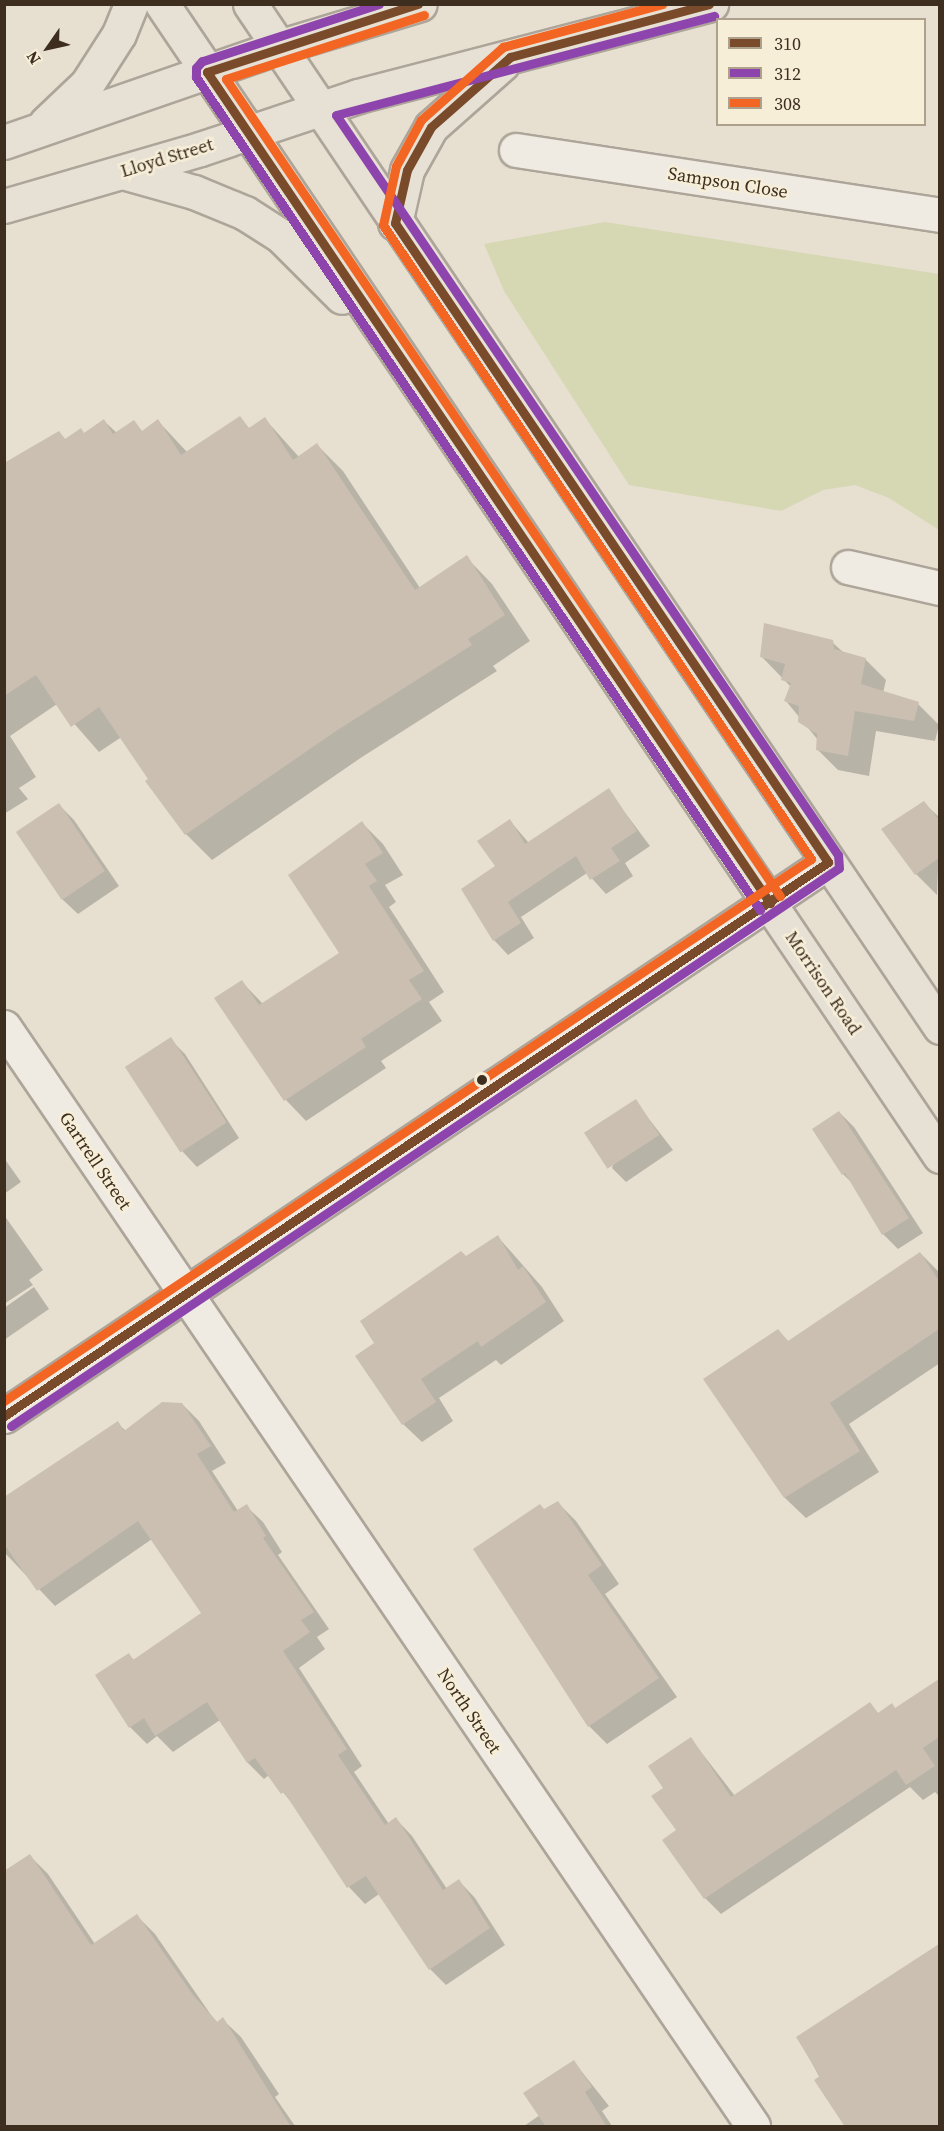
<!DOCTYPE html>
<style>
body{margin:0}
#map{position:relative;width:944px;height:2131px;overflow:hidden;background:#e7e0d1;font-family:"Source Serif 4",serif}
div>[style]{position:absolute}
.green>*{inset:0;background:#d6d7b3}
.shadow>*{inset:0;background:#0003}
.building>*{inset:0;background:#cbbfb2;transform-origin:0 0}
.roads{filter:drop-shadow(2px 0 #ada599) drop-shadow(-2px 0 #ada599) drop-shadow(0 2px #ada599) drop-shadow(0 -2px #ada599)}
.minor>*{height:33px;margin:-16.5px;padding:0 16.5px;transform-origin:16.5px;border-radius:16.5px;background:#efebe3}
.primary>*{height:33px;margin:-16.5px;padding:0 16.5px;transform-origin:16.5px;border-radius:16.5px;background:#e6e1d4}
.bus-1>*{height:9px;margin:-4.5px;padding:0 4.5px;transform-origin:4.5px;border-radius:4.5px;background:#7a4b2a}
.bus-2>*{height:9px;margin:-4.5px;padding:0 4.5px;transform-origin:4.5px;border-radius:4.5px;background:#8e44ad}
.bus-3>*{height:9px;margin:-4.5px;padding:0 4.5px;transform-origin:4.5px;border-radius:4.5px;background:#f26522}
.dots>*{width:16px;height:16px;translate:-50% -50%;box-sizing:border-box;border:3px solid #f7eed8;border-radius:50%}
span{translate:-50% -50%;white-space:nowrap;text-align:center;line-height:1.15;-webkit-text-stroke:5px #f7eed8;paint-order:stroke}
.street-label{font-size:18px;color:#3d2e20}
.frame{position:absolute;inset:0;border:6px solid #3d2e20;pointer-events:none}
.legend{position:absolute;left:716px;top:18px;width:210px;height:108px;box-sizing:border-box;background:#f7eed8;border:2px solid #ada18e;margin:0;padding:8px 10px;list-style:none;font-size:18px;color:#3d2e20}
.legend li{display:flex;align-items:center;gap:12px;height:30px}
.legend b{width:30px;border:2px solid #ada18e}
.north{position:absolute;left:18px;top:18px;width:60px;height:60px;-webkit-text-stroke:4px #f7eed8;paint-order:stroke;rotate:236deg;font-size:16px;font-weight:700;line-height:24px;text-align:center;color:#3d2e20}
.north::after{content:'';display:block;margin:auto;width:21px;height:27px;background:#3d2e20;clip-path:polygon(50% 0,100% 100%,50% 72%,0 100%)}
</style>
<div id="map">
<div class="green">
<i style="clip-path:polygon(605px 222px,939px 274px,939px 530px,889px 498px,855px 485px,823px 490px,781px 511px,629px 485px,504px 291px,484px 244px)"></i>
</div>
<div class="shadow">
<i style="clip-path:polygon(239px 418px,250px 429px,265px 419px,299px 457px,317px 445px,343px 471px,420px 588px,466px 557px,492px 584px,530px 641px,493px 666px,497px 671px,362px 757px,212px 860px,186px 834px,150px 780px,159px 712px,99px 752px,57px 704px,10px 736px,36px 777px,19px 788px,28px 799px,4px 814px,4px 465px,59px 433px,66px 440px,85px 434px,104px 421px,117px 433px,133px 422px,143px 432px,158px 421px,188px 453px)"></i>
<i style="clip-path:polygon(832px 642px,844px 653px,865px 659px,886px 680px,883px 693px,918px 704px,939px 725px,935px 741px,876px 731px,869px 776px,838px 770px,817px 749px,818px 740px,786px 701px,791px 687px,762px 657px)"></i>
<i style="clip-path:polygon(608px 790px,650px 846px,625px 863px,633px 876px,606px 894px,587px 873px,521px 917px,534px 938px,508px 955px,494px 940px,498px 867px,510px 821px,529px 843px)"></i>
<i style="clip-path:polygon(924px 803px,940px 818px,937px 895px,916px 874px)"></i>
<i style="clip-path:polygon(59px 805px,74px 820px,119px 886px,78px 914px,63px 900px)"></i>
<i style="clip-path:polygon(362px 823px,383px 844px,403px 875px,385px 885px,396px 902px,389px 907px,444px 992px,429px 1002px,442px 1021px,381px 1061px,386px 1068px,306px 1121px,286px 1100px,216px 999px,242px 982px,263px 1004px,341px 953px)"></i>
<i style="clip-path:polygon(170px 1039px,185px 1054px,239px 1138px,197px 1167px,183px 1152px,127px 1068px)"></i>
<i style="clip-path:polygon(635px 1101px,673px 1150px,626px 1182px,612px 1168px)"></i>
<i style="clip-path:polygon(839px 1112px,854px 1127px,923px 1233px,898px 1249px,883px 1234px,855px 1186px,843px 1174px)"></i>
<i style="clip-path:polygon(4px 1158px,21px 1182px,4px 1194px)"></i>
<i style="clip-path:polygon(4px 1215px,43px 1270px,29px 1280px,33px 1285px,4px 1304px)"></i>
<i style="clip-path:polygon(498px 1237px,542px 1287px,564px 1321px,501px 1365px,496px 1360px,439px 1398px,453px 1421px,422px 1442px,403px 1424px,377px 1343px,466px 1258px)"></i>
<i style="clip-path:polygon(920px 1253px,940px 1273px,940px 1363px,849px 1424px,879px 1472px,806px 1518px,785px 1498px,705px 1379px,778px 1331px,789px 1342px)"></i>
<i style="clip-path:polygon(34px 1287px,49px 1309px,4px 1340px,4px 1308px)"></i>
<i style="clip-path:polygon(182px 1404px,199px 1421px,226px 1463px,212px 1471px,238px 1511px,246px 1506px,263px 1522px,282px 1552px,278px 1555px,329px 1629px,317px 1637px,325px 1649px,299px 1668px,362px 1766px,354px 1772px,389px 1824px,396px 1819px,412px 1836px,447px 1889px,459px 1881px,475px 1898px,505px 1945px,446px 1985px,430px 1969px,379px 1894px,365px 1904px,349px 1887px,296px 1808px,269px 1775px,264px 1779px,248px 1763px,220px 1720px,173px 1752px,157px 1736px,147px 1744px,130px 1727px,97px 1675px,129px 1655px,135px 1661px,203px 1613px,152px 1539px,55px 1606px,4px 1552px,4px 1524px,117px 1423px,126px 1431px)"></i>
<i style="clip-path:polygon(558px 1503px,576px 1521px,619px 1584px,605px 1594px,677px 1697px,607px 1744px,589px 1726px,545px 1511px)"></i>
<i style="clip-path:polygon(940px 1681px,940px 1797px,935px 1792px,923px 1800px,910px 1787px,721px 1914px,705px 1898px,665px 1788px,691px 1739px,735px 1796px,869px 1704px,879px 1714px,896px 1709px)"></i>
<i style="clip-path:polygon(30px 1856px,48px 1874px,95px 1944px,137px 1916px,155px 1934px,211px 2015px,218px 2023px,222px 2019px,241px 2037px,279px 2094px,275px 2097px,295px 2126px,12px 2126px)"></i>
<i style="clip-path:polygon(940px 1945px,940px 2126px,856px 2126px,819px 2076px,798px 2038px)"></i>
<i style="clip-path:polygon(574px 2062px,609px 2106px,602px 2111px,612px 2126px,524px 2126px,540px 2115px)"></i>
</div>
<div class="building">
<i style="clip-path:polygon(240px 416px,249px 428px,265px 417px,293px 460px,317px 443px,415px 590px,467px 555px,505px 615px,468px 639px,472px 645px,336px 731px,185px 835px,145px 781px,148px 779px,99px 707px,71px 727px,36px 675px,4px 696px,4px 463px,59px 431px,65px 439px,81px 428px,84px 433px,104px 419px,113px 434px,134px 420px,142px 431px,158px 419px,181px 455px)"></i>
<i style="clip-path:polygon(764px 623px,833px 640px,834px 649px,866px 658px,861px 684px,919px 702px,914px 721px,855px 711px,848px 756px,816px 750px,817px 734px,798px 722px,799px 706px,784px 701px,791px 683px,781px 680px,785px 664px,760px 657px)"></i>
<i style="clip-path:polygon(609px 788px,637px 831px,611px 848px,620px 861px,590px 880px,576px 856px,508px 902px,521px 923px,493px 941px,461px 889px,495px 866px,477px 841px,510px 819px,525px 844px)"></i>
<i style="clip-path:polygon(924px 801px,939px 820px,939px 858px,915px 875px,881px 829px)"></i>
<i style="left:59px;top:803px;width:82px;height:52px;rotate:56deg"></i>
<i style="clip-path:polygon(362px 821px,383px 853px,365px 864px,377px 881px,369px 886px,424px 971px,409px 980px,422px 999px,361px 1039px,366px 1047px,284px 1101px,214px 998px,242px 980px,259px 1005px,339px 953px,288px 875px)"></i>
<i style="left:171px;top:1037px;width:102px;height:55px;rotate:57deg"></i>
<i style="left:636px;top:1099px;width:43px;height:62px;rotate:57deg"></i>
<i style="clip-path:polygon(839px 1111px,909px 1218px,882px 1235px,845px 1173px,842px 1175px,812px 1129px)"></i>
<i style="clip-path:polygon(498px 1235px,518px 1270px,523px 1266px,546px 1302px,481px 1347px,478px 1341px,421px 1379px,436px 1402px,402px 1425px,355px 1356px,374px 1343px,360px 1321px,461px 1251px,466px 1256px)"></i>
<i style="clip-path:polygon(920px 1252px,939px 1281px,939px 1329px,830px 1403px,860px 1451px,784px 1498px,703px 1379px,778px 1329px,788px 1341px)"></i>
<i style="clip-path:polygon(162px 1402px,182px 1403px,211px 1446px,197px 1454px,234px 1512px,247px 1504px,266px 1536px,263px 1538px,314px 1612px,301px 1620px,310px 1632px,283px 1651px,347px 1749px,338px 1755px,385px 1825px,396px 1817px,443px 1890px,459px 1879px,490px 1928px,429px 1970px,366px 1876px,347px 1888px,284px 1792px,281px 1794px,255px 1758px,247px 1763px,207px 1702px,155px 1736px,144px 1718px,129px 1728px,95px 1675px,129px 1653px,133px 1660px,201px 1613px,138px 1521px,37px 1591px,4px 1544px,4px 1497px,118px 1421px,124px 1431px)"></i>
<i style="clip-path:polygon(558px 1501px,602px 1565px,588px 1575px,659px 1678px,588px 1727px,473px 1549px,540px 1504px,544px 1509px)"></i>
<i style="clip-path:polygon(939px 1679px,939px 1737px,923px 1748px,935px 1766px,906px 1785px,896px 1770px,704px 1899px,662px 1840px,676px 1830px,651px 1796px,663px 1788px,648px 1766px,691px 1737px,731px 1797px,870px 1702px,878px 1713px,892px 1703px,895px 1708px)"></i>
<i style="clip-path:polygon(30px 1854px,91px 1945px,137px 1914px,193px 1995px,217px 2022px,223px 2017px,291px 2127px,4px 2127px,4px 1871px)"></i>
<i style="clip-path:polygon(939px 1944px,939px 2127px,845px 2127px,814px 2080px,820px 2076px,796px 2037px)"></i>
<i style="clip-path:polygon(574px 2060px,592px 2087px,585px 2092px,607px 2127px,546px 2127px,523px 2093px)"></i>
</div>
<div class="roads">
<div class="minor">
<i style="left:516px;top:150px;width:429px;rotate:8.7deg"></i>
<i style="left:848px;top:567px;width:94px;rotate:12.9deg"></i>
<i style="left:4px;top:1027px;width:1330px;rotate:55.72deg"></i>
<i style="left:4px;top:1416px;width:993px;rotate:-33.91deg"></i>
</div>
<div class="primary">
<i style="left:162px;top:4px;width:1390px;rotate:55.97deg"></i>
<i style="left:250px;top:4px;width:1234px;rotate:56deg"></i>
<i style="left:46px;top:123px;width:57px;rotate:-43.6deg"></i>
<i style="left:87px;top:84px;width:59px;rotate:-57.4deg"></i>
<i style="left:119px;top:34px;width:32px;rotate:-68deg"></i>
<i style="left:4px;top:142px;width:290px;rotate:-19.1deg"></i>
<i style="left:278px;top:47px;width:148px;rotate:-16.8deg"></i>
<i style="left:123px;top:172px;width:74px;rotate:15.7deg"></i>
<i style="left:194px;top:192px;width:55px;rotate:22.4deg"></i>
<i style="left:245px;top:213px;width:43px;rotate:32.6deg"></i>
<i style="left:281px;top:236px;width:86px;rotate:45deg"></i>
<i style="left:4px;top:206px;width:204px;rotate:-16.2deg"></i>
<i style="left:200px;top:149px;width:167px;rotate:-18.5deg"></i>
<i style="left:358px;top:96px;width:365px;rotate:-14.6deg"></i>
<i style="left:395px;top:223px;width:54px;rotate:-77.2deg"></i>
<i style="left:407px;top:170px;width:49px;rotate:-60.8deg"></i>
<i style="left:431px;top:127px;width:95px;rotate:-41.6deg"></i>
</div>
</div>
<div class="bus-1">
<i style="left:207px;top:72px;width:1004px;rotate:55.88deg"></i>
<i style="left:207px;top:72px;width:222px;rotate:-17.9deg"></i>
<i style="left:395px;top:223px;width:772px;rotate:55.88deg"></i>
<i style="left:395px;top:223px;width:54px;rotate:-77.2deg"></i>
<i style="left:407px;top:170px;width:49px;rotate:-60.8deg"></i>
<i style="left:431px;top:127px;width:106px;rotate:-41.5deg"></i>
<i style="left:510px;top:57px;width:206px;rotate:-14.9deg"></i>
<i style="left:4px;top:1416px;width:993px;rotate:-33.91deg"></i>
</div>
<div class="bus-2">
<i style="left:379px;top:4px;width:186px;rotate:162.1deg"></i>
<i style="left:202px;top:61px;width:9px;rotate:131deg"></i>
<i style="left:196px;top:68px;width:9px;rotate:90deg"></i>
<i style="left:196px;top:77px;width:1006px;rotate:55.9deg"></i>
<i style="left:11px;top:1426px;width:998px;rotate:-33.98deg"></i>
<i style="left:839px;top:868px;width:13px;rotate:-94deg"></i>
<i style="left:838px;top:855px;width:894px;rotate:-124.15deg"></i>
<i style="left:336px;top:115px;width:391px;rotate:-14.7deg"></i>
</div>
<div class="bus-3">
<i style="left:424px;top:15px;width:208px;rotate:162.1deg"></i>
<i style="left:226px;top:79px;width:987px;rotate:55.86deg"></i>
<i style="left:4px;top:1401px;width:972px;rotate:-33.89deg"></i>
<i style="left:811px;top:859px;width:765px;rotate:-124.02deg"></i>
<i style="left:383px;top:225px;width:60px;rotate:-77.6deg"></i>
<i style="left:396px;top:166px;width:52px;rotate:-61.5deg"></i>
<i style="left:421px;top:120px;width:110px;rotate:-41.7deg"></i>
<i style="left:503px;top:47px;width:165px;rotate:-15.1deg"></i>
</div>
<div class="dots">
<i style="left:482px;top:1080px;background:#3d2e20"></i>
</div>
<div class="street-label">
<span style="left:167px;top:158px;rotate:-17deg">Lloyd Street</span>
<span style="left:728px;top:183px;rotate:9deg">Sampson Close</span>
<span style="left:823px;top:983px;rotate:56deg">Morrison Road</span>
<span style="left:95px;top:1161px;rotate:56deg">Gartrell Street</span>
<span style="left:469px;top:1711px;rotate:56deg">North Street</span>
</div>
<div class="frame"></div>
<ul class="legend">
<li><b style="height:8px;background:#7a4b2a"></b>310</li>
<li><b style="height:8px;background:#8e44ad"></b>312</li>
<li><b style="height:8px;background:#f26522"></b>308</li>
</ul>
<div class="north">N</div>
</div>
